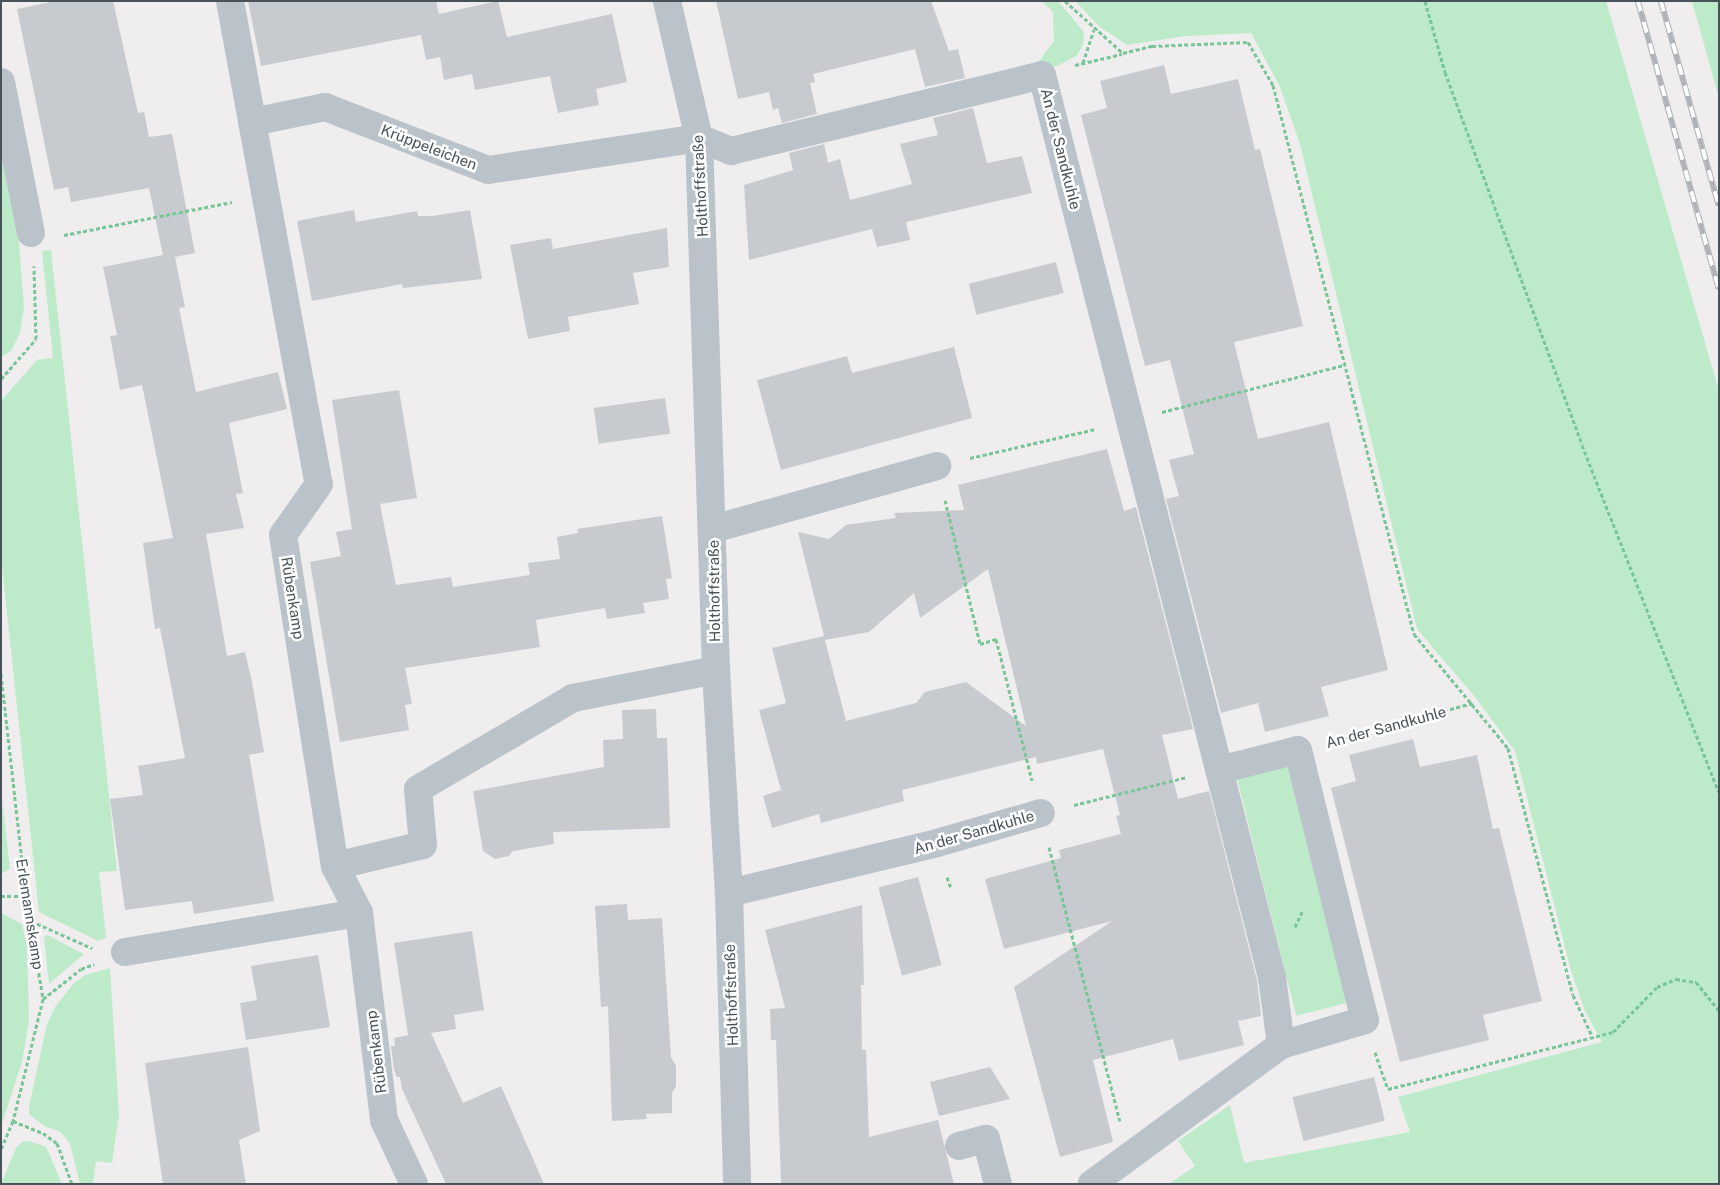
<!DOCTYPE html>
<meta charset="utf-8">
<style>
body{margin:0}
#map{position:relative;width:1720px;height:1185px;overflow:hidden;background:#efeded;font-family:"Public Sans",sans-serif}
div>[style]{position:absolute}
.green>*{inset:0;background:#bdebca;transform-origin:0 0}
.building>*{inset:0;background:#c7cbcf;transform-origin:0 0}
.path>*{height:3px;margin-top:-1.5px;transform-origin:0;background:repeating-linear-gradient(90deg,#78c697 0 4px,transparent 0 6.5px)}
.minor>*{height:28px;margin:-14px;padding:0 14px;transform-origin:14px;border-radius:14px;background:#b9c3c9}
.rail>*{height:5.5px;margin-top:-2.75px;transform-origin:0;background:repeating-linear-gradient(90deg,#fff 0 11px,#afb3b7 0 22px);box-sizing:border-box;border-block:1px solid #afb3b7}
span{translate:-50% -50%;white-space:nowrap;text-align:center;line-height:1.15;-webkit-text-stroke:5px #fff;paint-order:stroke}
.street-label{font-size:15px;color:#475259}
.frame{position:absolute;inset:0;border:2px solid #475259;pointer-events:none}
</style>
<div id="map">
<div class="green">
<i style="clip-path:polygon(1042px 1px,1058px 1px,1084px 32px,1083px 45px,1076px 56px,1057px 66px,1034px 68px,1054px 41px,1053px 12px)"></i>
<i style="clip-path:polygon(1075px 1px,1606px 1px,1719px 391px,1719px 1184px,1169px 1184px,1195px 1166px,1178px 1141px,1230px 1105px,1244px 1163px,1410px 1132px,1398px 1097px,1602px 1042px,1585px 1011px,1571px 971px,1515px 751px,1475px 697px,1417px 629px,1300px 144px,1280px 87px,1251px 33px,1186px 36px,1127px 45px,1100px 27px)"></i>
<i style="clip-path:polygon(1692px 1px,1719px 1px,1719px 98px,1705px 48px)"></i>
<i style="clip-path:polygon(1px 146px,18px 230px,24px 307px,20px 333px,11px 351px,1px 357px)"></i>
<i style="clip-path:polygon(51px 250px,117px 871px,99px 872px,106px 938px,98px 941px,39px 912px,1px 558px,1px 401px,37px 360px,53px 358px,42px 251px)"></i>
<i style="left:1293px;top:763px;width:246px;height:58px;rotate:76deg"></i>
<i style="clip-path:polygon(1px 790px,10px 869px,1px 874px)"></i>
<i style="clip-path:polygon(1px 913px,22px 924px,27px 946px,29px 1020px,22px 1062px,1px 1127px)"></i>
<i style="clip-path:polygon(47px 935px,84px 954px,49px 984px,44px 938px)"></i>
<i style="clip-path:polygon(110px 968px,119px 1114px,112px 1163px,96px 1161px,93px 1184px,80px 1184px,70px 1144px,61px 1132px,44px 1126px,29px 1114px,29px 1106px,47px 1024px,55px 1007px,73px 984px,85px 975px)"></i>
<i style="clip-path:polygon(29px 1141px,46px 1147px,62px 1184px,1px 1184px,16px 1148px,22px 1142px)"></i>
</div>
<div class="building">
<i style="clip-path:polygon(56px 1px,113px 1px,138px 113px,144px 112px,149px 137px,172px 134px,195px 253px,175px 257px,185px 307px,179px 308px,196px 392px,278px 372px,287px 409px,229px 423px,243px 493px,236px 494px,244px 528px,206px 534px,227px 656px,245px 652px,252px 682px,264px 752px,249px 755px,274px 901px,194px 914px,192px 901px,125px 910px,110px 799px,143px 795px,138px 766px,185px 758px,160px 628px,155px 629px,143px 543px,173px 538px,142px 385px,120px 390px,110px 336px,117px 335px,103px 267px,163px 255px,149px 188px,71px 202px,68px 187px,54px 190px,17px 9px)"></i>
<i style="clip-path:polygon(248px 1px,436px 1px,439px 14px,498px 1px,507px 37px,612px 14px,627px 82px,596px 89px,599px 105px,558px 113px,550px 76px,475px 90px,472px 74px,444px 80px,440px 57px,426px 60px,421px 35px,261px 66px)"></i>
<i style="clip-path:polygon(716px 1px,931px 1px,949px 51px,958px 49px,965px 78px,925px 87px,915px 49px,813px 74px,815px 82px,810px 83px,817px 114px,782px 123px,778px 108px,773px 110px,769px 92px,738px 99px)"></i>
<i style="clip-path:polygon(1164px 65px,1171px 94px,1238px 79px,1255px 150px,1260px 149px,1303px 326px,1234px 342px,1247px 394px,1258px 439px,1329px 422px,1388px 670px,1321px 687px,1329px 716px,1265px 732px,1258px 703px,1221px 713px,1166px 499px,1179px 496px,1169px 460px,1194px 454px,1170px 360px,1145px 366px,1081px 115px,1107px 108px,1100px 81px)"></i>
<i style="clip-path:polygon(973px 108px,987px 163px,1022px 156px,1032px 193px,906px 222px,910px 240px,877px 247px,872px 229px,749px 260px,744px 185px,793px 170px,789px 153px,824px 144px,828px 163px,840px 159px,850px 200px,912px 184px,900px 144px,938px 135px,933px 118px)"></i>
<i style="clip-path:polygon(354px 210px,356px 222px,417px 211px,418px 216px,432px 216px,470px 210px,482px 279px,403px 288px,402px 284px,312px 301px,297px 221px)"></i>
<i style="clip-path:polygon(667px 228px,669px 267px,633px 273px,639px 304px,568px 317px,570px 331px,528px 339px,510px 245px,551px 238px,553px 249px)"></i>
<i style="left:1056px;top:262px;width:32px;height:90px;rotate:76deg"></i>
<i style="clip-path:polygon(954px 347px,972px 418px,781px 470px,757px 380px,847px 356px,852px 373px)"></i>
<i style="clip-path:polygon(399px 390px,417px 498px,380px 504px,396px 585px,451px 577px,453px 587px,530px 575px,528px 563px,560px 559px,557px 537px,578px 533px,577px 529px,662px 516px,672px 578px,666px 579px,669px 599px,643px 603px,645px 613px,607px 619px,605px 608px,536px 620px,540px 647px,405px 668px,412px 704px,405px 705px,409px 730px,340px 742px,310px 562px,341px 556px,336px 532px,352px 529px,332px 400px)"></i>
<i style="left:665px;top:398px;width:36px;height:72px;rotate:82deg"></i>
<i style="clip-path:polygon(evenodd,1107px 449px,1124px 511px,1136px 507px,1193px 729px,1162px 735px,1178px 799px,1209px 791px,1257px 980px,1261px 1016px,1238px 1021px,1244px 1045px,1179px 1061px,1173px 1039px,1093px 1060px,1113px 1142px,1060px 1157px,1014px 987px,1112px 921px,1004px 949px,985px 879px,1061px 858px,1059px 850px,1121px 834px,1116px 816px,1120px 815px,1103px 749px,1037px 764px,1036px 757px,902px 790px,904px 801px,821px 823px,819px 814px,772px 828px,763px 796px,781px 790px,759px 710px,786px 703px,772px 648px,824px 636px,798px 532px,829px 539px,846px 525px,896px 518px,894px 513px,964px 510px,958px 485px,1107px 449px,988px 569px,1026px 726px,966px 682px,925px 692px,916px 703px,846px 721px,825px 640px,869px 632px,914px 593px,920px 618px,988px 569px)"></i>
<i style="clip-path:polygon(656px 709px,657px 738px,667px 738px,670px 828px,553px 832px,554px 844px,513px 851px,509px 856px,495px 859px,483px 851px,473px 791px,604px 767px,603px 740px,623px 739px,622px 710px)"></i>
<i style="clip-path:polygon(1413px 739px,1420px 767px,1477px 755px,1493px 829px,1499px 828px,1542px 1001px,1483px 1015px,1489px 1040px,1400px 1062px,1331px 788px,1356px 781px,1349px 755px)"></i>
<i style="left:918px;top:877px;width:91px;height:41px;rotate:75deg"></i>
<i style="clip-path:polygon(627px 904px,628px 920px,662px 918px,671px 1057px,676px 1066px,676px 1086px,672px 1093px,672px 1113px,646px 1114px,647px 1119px,612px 1121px,608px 1006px,601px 1007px,595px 906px)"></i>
<i style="clip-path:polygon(862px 905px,864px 985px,861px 985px,862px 1050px,866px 1050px,869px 1137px,938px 1120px,954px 1184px,781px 1184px,776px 1040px,771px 1040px,770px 1009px,785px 1008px,765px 930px)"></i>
<i style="clip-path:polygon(472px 931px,484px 1010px,454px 1015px,456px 1029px,431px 1033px,463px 1103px,501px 1086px,544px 1184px,446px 1184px,402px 1089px,400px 1077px,397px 1077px,394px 1070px,391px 1046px,395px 1046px,394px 1038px,408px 1035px,394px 943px)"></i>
<i style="clip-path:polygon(318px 955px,330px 1027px,246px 1040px,240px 1003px,257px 1000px,251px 966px)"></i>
<i style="clip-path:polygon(248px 1047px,260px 1131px,239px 1140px,246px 1184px,163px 1184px,145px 1063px)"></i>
<i style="clip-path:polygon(990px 1067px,1010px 1099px,939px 1116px,930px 1082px)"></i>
<i style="left:1374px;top:1077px;width:45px;height:84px;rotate:76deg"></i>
</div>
<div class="path">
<i style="left:1065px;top:1px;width:78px;rotate:41.9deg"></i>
<i style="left:1123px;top:53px;width:30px;rotate:-14deg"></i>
<i style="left:1152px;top:46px;width:96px;rotate:-2.4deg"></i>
<i style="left:1248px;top:42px;width:50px;rotate:59.8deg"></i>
<i style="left:1273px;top:85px;width:567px;rotate:75.6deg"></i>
<i style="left:1414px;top:634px;width:148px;rotate:50.5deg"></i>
<i style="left:1508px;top:748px;width:255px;rotate:75.3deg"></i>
<i style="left:1573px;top:995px;width:47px;rotate:65.1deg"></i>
<i style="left:1425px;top:1px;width:74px;rotate:74.3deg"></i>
<i style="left:1445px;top:72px;width:397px;rotate:69.8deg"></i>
<i style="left:1582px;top:445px;width:373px;rotate:68.5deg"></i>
<i style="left:1083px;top:63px;width:35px;rotate:-72deg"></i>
<i style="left:1075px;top:65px;width:48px;rotate:-13.2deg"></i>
<i style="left:64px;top:235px;width:171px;rotate:-11.1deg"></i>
<i style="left:1px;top:379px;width:53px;rotate:-48.8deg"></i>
<i style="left:36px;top:339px;width:73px;rotate:-91.6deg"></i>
<i style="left:1162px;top:412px;width:188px;rotate:-14.5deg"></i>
<i style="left:970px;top:458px;width:129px;rotate:-13deg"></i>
<i style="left:945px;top:500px;width:148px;rotate:76.3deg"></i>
<i style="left:980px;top:644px;width:17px;rotate:-17deg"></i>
<i style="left:996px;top:639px;width:146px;rotate:75.7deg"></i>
<i style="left:1px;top:674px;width:223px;rotate:83.6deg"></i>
<i style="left:26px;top:896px;width:104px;rotate:80.6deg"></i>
<i style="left:43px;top:999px;width:126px;rotate:103.8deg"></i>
<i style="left:13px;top:1121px;width:30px;rotate:113deg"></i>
<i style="left:1331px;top:742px;width:147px;rotate:-15.4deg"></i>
<i style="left:1074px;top:805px;width:116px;rotate:-13.9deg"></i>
<i style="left:1049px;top:847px;width:283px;rotate:75.5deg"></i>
<i style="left:947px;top:877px;width:12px;rotate:70deg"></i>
<i style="left:1px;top:896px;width:25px"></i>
<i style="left:31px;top:921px;width:67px;rotate:23.9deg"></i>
<i style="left:1295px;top:927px;width:17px;rotate:-65deg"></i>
<i style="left:43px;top:999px;width:48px;rotate:-38.3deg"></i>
<i style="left:81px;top:969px;width:14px;rotate:-21deg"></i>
<i style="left:1375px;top:1052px;width:39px;rotate:71deg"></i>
<i style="left:1388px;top:1089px;width:232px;rotate:-14.2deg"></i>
<i style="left:1613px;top:1032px;width:63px;rotate:-45.6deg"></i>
<i style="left:1657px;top:987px;width:21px;rotate:-23deg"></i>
<i style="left:1676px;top:979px;width:20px;rotate:9deg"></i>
<i style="left:1696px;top:982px;width:36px;rotate:51deg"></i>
<i style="left:13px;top:1121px;width:32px;rotate:22deg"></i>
<i style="left:43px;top:1133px;width:17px;rotate:36deg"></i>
<i style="left:57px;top:1143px;width:44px;rotate:69.9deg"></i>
</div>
<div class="minor">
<i style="left:230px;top:1px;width:491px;rotate:79.6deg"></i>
<i style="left:319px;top:484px;width:62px;rotate:125.2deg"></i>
<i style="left:283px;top:535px;width:335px;rotate:81.1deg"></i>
<i style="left:335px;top:866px;width:53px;rotate:62.9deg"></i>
<i style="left:359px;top:913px;width:209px;rotate:83.1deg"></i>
<i style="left:384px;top:1120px;width:71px;rotate:64.9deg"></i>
<i style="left:667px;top:1px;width:141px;rotate:76.9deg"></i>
<i style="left:699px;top:138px;width:532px;rotate:88.17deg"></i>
<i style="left:716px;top:670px;width:223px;rotate:86.7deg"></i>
<i style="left:729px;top:893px;width:291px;rotate:88.4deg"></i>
<i style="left:1px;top:82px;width:154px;rotate:78.8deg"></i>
<i style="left:252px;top:122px;width:75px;rotate:-11.6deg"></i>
<i style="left:325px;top:107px;width:175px;rotate:21.1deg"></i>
<i style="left:488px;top:170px;width:213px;rotate:-8.6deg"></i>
<i style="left:699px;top:138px;width:35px;rotate:22deg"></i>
<i style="left:731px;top:151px;width:320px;rotate:-13.7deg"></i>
<i style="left:1042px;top:75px;width:931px;rotate:75.7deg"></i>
<i style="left:1272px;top:977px;width:69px;rotate:82.5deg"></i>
<i style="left:1281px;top:1045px;width:235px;rotate:143.7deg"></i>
<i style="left:713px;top:529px;width:233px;rotate:-15.7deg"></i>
<i style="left:1219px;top:770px;width:81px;rotate:-14.2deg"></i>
<i style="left:1298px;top:750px;width:278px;rotate:76.1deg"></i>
<i style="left:1365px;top:1020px;width:88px;rotate:163.4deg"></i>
<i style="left:335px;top:866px;width:90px;rotate:-13.4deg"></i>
<i style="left:423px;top:845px;width:56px;rotate:-95.1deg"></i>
<i style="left:418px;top:789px;width:180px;rotate:-30.4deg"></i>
<i style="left:573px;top:698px;width:146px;rotate:-11.1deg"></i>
<i style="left:729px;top:893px;width:214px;rotate:-13.5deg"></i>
<i style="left:937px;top:843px;width:108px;rotate:-16.1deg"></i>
<i style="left:125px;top:952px;width:237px;rotate:-9.5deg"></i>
<i style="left:959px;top:1146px;width:28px;rotate:-15deg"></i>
<i style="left:986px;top:1139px;width:47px;rotate:75.1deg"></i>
</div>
<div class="rail">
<i style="left:1638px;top:1px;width:299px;rotate:74.3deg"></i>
<i style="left:1661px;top:1px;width:213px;rotate:74.2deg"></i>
</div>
<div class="street-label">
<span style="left:429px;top:147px;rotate:21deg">Krüppeleichen</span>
<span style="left:1061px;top:149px;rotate:76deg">An der Sandkuhle</span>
<span style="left:700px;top:186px;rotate:-93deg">Holthoffstraße</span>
<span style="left:714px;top:591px;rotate:-91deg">Holthoffstraße</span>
<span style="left:293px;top:598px;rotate:81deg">Rübenkamp</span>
<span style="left:1386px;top:727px;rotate:-15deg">An der Sandkuhle</span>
<span style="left:974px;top:832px;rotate:-16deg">An der Sandkuhle</span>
<span style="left:30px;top:914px;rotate:81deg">Erlemannskamp</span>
<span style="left:731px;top:995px;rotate:-92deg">Holthoffstraße</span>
<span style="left:376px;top:1052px;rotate:-97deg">Rübenkamp</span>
</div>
<div class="frame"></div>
</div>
